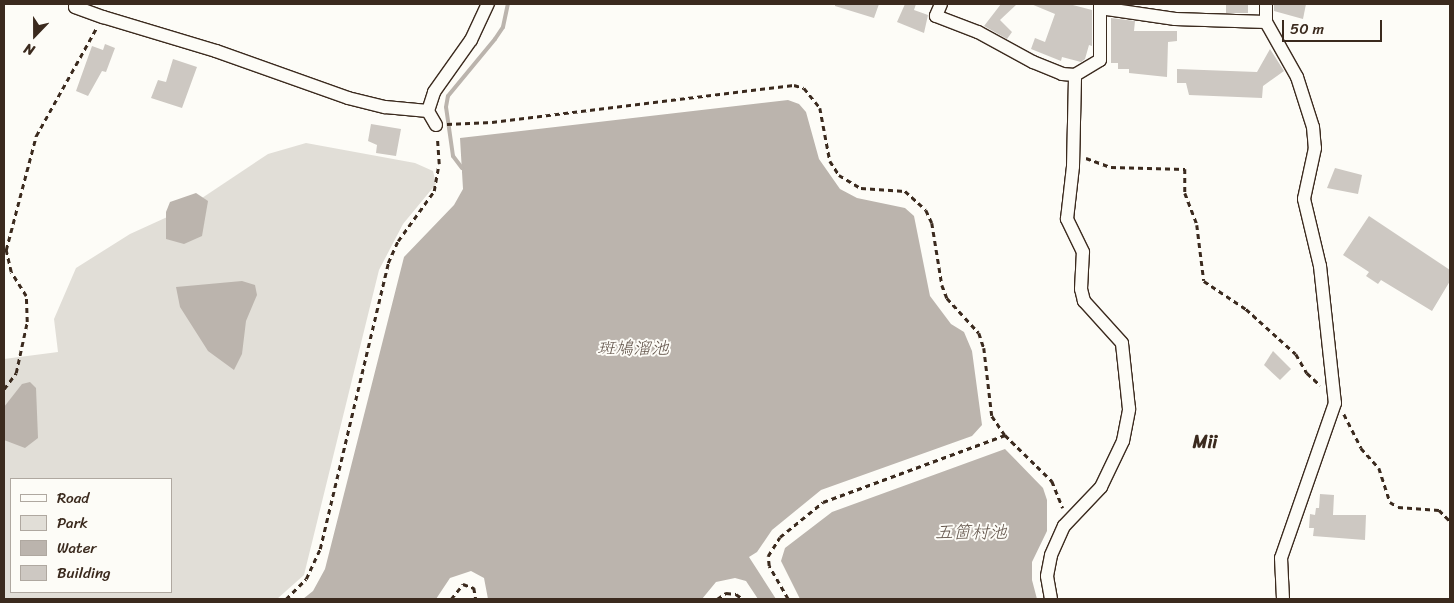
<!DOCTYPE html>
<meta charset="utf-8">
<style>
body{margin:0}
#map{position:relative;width:1454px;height:603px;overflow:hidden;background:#fdfcf7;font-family:Sriracha,"Klee One",sans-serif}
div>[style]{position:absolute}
.green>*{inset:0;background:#e1ded7}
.water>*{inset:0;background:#bbb4ad}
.stream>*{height:4px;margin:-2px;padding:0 2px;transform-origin:2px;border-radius:2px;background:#bbb4ad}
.building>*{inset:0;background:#cdc8c2;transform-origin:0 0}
.path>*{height:2.5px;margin-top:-1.25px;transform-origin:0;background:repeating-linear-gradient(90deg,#3b2a1e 0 5px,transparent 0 9px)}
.roads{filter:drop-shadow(1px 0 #3b2a1e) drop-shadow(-1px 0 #3b2a1e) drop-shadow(0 1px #3b2a1e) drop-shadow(0 -1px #3b2a1e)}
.minor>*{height:12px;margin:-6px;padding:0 6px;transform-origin:6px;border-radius:6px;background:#fdfcf7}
span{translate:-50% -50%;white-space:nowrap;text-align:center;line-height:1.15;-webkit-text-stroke:4px #fdfcf7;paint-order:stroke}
.water-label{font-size:18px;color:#615349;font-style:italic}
.neighbourhood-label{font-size:18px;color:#3b2a1e;font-weight:700}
.frame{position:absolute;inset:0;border:5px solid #3b2a1e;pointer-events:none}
.legend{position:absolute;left:10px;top:478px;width:162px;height:115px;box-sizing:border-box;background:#fdfcf7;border:1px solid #afa8a0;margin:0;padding:6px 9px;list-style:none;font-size:15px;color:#3b2a1e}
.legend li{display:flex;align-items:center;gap:10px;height:25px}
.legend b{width:25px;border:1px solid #afa8a0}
.north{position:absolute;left:10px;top:10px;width:50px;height:50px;-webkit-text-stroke:4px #fdfcf7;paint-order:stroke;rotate:202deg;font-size:14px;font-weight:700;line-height:20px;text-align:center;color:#3b2a1e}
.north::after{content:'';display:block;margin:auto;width:18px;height:22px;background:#3b2a1e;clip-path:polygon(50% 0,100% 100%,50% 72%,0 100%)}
.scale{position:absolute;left:1282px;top:20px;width:100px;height:22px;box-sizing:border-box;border:2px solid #3b2a1e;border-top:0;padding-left:6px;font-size:15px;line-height:18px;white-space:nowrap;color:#3b2a1e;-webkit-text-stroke:4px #fdfcf7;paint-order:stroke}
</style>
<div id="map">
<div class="green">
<i style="clip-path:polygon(evenodd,306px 143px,415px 163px,433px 171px,436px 184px,403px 224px,379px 270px,304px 575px,277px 599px,4px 599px,4px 359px,58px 352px,54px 319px,76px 268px,130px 234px,187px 208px,268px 154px,306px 143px,11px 479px,171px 479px,171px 592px,11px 592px,11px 479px)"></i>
</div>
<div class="water">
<i style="clip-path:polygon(788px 100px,799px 104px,806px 112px,819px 159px,840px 189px,857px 198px,905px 208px,914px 216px,930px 296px,951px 324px,964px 332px,972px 351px,982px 425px,972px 436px,821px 490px,772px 530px,757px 552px,749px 557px,776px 599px,758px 599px,746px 581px,735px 578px,716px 582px,702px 599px,488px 599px,484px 578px,471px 571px,450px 578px,436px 599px,303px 599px,313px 591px,325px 569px,404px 257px,454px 205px,463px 189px,460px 138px)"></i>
<i style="clip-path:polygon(196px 193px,208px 201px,202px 236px,184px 244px,166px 239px,166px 212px,170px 202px)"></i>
<i style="clip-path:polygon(242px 281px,255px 285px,257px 295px,246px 321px,242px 354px,234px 370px,208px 351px,180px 307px,176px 287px)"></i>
<i style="clip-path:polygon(30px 382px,36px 388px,38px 438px,25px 448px,4px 440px,4px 407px,22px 384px)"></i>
<i style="clip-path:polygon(1005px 449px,1043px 488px,1047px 500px,1047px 531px,1032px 562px,1032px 580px,1037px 599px,800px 599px,781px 561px,785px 548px,832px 512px)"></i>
</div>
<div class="stream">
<i style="left:462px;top:168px;width:15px;rotate:-127deg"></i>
<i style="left:453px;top:156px;width:49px;rotate:-98.1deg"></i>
<i style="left:446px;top:107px;width:11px;rotate:-80deg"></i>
<i style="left:448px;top:96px;width:74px;rotate:-50.5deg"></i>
<i style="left:495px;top:39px;width:14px;rotate:-56deg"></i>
<i style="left:503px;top:27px;width:24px;rotate:-78deg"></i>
</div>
<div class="building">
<i style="clip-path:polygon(835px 4px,879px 4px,874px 18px,835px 6px)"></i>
<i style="clip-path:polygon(905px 4px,916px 4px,914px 10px,928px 15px,924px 33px,897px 22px)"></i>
<i style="clip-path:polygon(1001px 4px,1017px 4px,1000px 20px,1012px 32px,1007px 39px,984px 26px)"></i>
<i style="clip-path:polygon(1031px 4px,1069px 4px,1092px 10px,1092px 46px,1089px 45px,1085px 59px,1081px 62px,1062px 57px,1061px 61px,1031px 49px,1035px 38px,1045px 42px,1055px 14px)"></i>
<i style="left:1226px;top:4px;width:22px;height:9px"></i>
<i style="clip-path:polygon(1274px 4px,1306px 4px,1303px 19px,1274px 11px)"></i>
<i style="clip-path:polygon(1111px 18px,1135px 21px,1134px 31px,1177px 31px,1177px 41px,1168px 42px,1167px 77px,1129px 73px,1129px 69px,1118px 69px,1118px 63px,1111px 63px)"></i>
<i style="clip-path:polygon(105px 44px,115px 48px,106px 72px,102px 71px,88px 96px,76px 91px,92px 46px,103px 50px)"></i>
<i style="clip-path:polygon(1270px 49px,1284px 71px,1263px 86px,1262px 98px,1189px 95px,1186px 83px,1177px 83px,1177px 69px,1257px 72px)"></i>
<i style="clip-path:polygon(173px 59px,197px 67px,182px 108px,151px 98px,158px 80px,166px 82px)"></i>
<i style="clip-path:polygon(371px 124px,401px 129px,396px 156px,376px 153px,377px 145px,368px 141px)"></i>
<i style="clip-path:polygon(1335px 168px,1362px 175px,1358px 194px,1327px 188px)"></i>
<i style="clip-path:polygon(1369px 216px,1450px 270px,1450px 281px,1432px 311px,1381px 280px,1378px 284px,1366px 276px,1369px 272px,1343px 255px)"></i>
<i style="clip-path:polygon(1273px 351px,1291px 369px,1280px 380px,1264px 365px)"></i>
<i style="clip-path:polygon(1320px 494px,1334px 495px,1333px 515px,1366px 515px,1365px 540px,1313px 536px,1314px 528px,1309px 528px,1310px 514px,1315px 515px,1316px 508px,1319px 508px)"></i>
</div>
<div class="path">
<i style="left:447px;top:124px;width:45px;rotate:-2.5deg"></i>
<i style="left:492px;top:122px;width:304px;rotate:-7deg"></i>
<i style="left:794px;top:85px;width:10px;rotate:17deg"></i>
<i style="left:804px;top:88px;width:26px;rotate:51deg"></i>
<i style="left:820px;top:108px;width:54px;rotate:79.3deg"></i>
<i style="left:830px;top:161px;width:17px;rotate:57deg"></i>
<i style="left:839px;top:175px;width:26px;rotate:31deg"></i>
<i style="left:861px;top:188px;width:44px;rotate:3.9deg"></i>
<i style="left:905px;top:191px;width:28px;rotate:42deg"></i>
<i style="left:926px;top:210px;width:14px;rotate:65deg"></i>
<i style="left:932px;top:223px;width:63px;rotate:80.8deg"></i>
<i style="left:942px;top:285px;width:14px;rotate:69deg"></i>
<i style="left:947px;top:298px;width:47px;rotate:47.6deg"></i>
<i style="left:979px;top:333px;width:16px;rotate:72deg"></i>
<i style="left:984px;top:348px;width:68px;rotate:83.3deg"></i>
<i style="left:992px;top:416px;width:23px;rotate:56deg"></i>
<i style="left:1005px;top:435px;width:66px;rotate:44.4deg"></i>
<i style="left:1052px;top:481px;width:29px;rotate:68deg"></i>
<i style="left:1086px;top:158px;width:27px;rotate:20deg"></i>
<i style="left:1111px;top:167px;width:74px;rotate:1.5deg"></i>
<i style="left:1185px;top:169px;width:24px;rotate:90deg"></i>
<i style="left:1185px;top:193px;width:34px;rotate:69deg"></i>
<i style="left:1197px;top:225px;width:56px;rotate:82.9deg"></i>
<i style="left:1204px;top:281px;width:50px;rotate:33.7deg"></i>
<i style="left:1246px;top:309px;width:67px;rotate:42deg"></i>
<i style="left:1296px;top:354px;width:22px;rotate:60deg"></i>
<i style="left:1307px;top:373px;width:18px;rotate:43deg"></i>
<i style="left:4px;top:389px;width:20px;rotate:-53deg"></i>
<i style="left:16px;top:373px;width:52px;rotate:-77.8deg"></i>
<i style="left:27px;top:322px;width:26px;rotate:-92deg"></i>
<i style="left:26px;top:296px;width:28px;rotate:-122deg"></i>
<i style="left:11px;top:272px;width:23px;rotate:-103deg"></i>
<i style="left:6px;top:250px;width:63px;rotate:-75.3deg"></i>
<i style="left:22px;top:189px;width:55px;rotate:-75.2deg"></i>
<i style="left:36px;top:136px;width:125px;rotate:-60.8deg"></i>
<i style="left:1344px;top:414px;width:38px;rotate:63deg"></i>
<i style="left:1361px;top:448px;width:27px;rotate:48deg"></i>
<i style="left:1379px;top:468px;width:36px;rotate:72deg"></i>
<i style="left:1390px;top:502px;width:9px;rotate:32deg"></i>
<i style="left:1398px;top:507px;width:41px;rotate:4.2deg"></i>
<i style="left:1439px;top:510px;width:16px;rotate:45deg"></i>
<i style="left:286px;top:599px;width:28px;rotate:-45deg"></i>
<i style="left:306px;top:579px;width:33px;rotate:-65deg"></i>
<i style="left:320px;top:549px;width:294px;rotate:-76.6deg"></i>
<i style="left:388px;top:263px;width:24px;rotate:-66deg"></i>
<i style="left:398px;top:241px;width:62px;rotate:-54.2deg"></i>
<i style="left:434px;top:191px;width:27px;rotate:-80deg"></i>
<i style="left:439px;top:164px;width:27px;rotate:-94deg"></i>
<i style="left:451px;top:599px;width:19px;rotate:-51deg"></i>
<i style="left:463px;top:584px;width:12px;rotate:20deg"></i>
<i style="left:474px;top:588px;width:11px;rotate:80deg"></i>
<i style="left:717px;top:599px;width:11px;rotate:-34deg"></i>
<i style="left:726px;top:593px;width:10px;rotate:6deg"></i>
<i style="left:736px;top:594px;width:9px;rotate:36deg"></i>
<i style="left:788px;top:599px;width:38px;rotate:-120deg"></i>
<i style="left:769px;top:566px;width:10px;rotate:-96deg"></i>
<i style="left:768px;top:556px;width:22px;rotate:-58deg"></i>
<i style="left:780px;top:537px;width:55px;rotate:-39.1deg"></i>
<i style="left:823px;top:502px;width:194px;rotate:-20.2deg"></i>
</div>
<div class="roads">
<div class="minor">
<i style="left:76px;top:4px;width:3px;rotate:108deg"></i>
<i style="left:75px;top:7px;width:30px;rotate:20deg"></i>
<i style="left:103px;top:17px;width:118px;rotate:16.7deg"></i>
<i style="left:216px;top:51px;width:140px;rotate:19.6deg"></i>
<i style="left:348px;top:98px;width:38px;rotate:14deg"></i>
<i style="left:385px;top:107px;width:43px;rotate:5.3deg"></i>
<i style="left:941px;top:4px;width:13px;rotate:113deg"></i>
<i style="left:936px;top:16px;width:45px;rotate:20.9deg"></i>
<i style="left:978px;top:32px;width:63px;rotate:28.6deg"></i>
<i style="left:1033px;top:62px;width:31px;rotate:22deg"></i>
<i style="left:1062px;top:74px;width:13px;rotate:4deg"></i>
<i style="left:1075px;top:75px;width:29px;rotate:-31deg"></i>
<i style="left:1100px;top:60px;width:52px;rotate:-90deg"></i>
<i style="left:1100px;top:4px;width:4px;rotate:90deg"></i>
<i style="left:1100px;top:8px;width:76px;rotate:8.3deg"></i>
<i style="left:1175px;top:19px;width:91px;rotate:1.9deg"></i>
<i style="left:1266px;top:4px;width:18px;rotate:90deg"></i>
<i style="left:1266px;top:22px;width:63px;rotate:60.6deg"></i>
<i style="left:1297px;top:77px;width:52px;rotate:72.3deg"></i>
<i style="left:1313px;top:127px;width:21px;rotate:85deg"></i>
<i style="left:1315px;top:148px;width:52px;rotate:102.2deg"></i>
<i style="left:1304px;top:199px;width:69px;rotate:76.6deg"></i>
<i style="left:1320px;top:266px;width:138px;rotate:83.8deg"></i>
<i style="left:1335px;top:403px;width:164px;rotate:109.2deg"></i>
<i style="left:1281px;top:558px;width:41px;rotate:87.2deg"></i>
<i style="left:436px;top:125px;width:16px;rotate:-120deg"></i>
<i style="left:428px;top:111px;width:20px;rotate:-72deg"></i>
<i style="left:434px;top:92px;width:64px;rotate:-54.6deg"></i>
<i style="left:471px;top:40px;width:40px;rotate:-65deg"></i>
<i style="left:1051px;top:599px;width:23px;rotate:-100deg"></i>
<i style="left:1047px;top:576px;width:21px;rotate:-79deg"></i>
<i style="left:1051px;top:555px;width:32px;rotate:-66deg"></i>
<i style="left:1064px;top:526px;width:54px;rotate:-46.5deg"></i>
<i style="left:1101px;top:487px;width:51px;rotate:-64.4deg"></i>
<i style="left:1123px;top:441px;width:33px;rotate:-79deg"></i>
<i style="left:1129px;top:409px;width:66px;rotate:-96.1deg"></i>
<i style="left:1122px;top:343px;width:57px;rotate:-132.1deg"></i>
<i style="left:1084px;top:301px;width:12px;rotate:-104deg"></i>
<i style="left:1081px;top:289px;width:37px;rotate:-87deg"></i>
<i style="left:1083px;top:252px;width:37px;rotate:-116deg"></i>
<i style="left:1067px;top:219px;width:53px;rotate:-83.5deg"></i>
<i style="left:1073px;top:166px;width:91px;rotate:-88.7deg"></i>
</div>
</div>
<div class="water-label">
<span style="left:633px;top:348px">斑鳩溜池</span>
<span style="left:971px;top:532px">五箇村池</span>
</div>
<div class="neighbourhood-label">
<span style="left:1205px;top:442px">Mii</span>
</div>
<div class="frame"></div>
<ul class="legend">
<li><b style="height:6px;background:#fdfcf7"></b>Road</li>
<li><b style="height:14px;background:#e1ded7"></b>Park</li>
<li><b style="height:14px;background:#bbb4ad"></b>Water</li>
<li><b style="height:14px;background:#cdc8c2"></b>Building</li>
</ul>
<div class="north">N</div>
<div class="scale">50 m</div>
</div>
